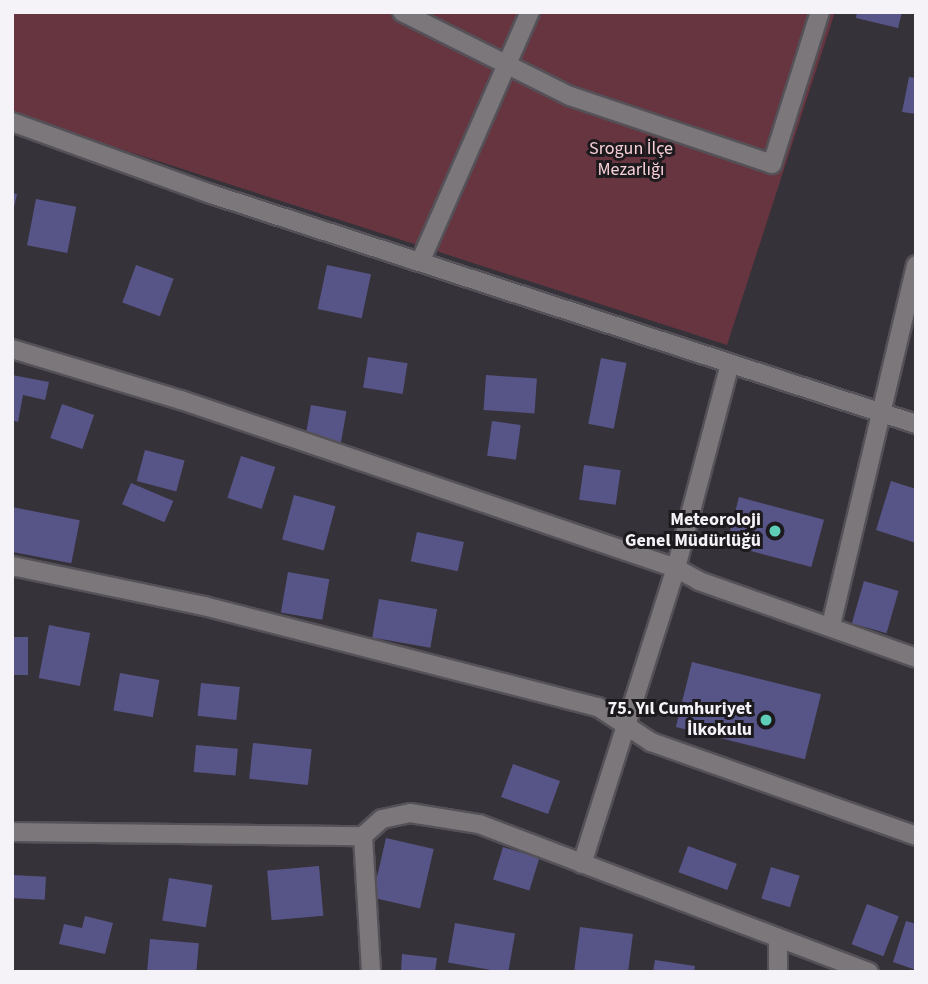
<!DOCTYPE html>
<meta charset="utf-8">
<style>
body{margin:0}
#map{position:relative;width:928px;height:984px;overflow:hidden;background:#363239;font-family:"Source Sans 3",sans-serif}
div>[style]{position:absolute}
.green>*{inset:0;background:#663540}
.building>*{inset:0;background:#575488;transform-origin:0 0}
.roads{filter:drop-shadow(2px 0 #555158) drop-shadow(-2px 0 #555158) drop-shadow(0 2px #555158) drop-shadow(0 -2px #555158)}
.minor>*{height:18px;margin:-9px;padding:0 9px;transform-origin:9px;border-radius:9px;background:#7b777a}
.dots>*{width:19px;height:19px;translate:-50% -50%;box-sizing:border-box;border:4px solid #1d1a1e;border-radius:50%}
span{translate:-50% -50%;white-space:nowrap;text-align:center;line-height:1.15;-webkit-text-stroke:6px #1d1a1e;paint-order:stroke}
.park-label{font-size:18px;color:#f9d1d8}
.poi-label{font-size:18px;color:#f6f3f8;font-weight:700}
.right{translate:-100% -50%;text-align:right}
.frame{position:absolute;inset:0;border:14px solid #f6f3f8;pointer-events:none}
</style>
<div id="map">
<div class="green">
<i style="clip-path:polygon(12px 12px,835px 12px,727px 345px,12px 114px)"></i>
</div>
<div class="building">
<i style="clip-path:polygon(857px 12px,902px 12px,898px 28px,856px 18px)"></i>
<i style="clip-path:polygon(909px 77px,916px 78px,916px 114px,902px 112px)"></i>
<i style="clip-path:polygon(12px 193px,17px 194px,13px 212px,12px 211px)"></i>
<i style="left:36px;top:199px;width:41px;height:47px;rotate:11deg"></i>
<i style="left:136px;top:265px;width:40px;height:40px;rotate:20deg"></i>
<i style="left:327px;top:265px;width:45px;height:45px;rotate:12deg"></i>
<i style="left:368px;top:357px;width:40px;height:31px;rotate:9deg"></i>
<i style="left:601px;top:358px;width:26px;height:67px;rotate:11deg"></i>
<i style="clip-path:polygon(12px 375px,49px 382px,45px 400px,23px 395px,18px 422px,12px 420px)"></i>
<i style="left:486px;top:375px;width:51px;height:35px;rotate:4deg"></i>
<i style="left:62px;top:404px;width:34px;height:36px;rotate:19deg"></i>
<i style="left:311px;top:405px;width:36px;height:33px;rotate:10deg"></i>
<i style="left:492px;top:421px;width:29px;height:35px;rotate:8deg"></i>
<i style="left:145px;top:450px;width:41px;height:32px;rotate:15deg"></i>
<i style="left:241px;top:456px;width:36px;height:44px;rotate:18deg"></i>
<i style="left:584px;top:465px;width:37px;height:35px;rotate:8deg"></i>
<i style="clip-path:polygon(891px 481px,916px 489px,916px 543px,876px 530px)"></i>
<i style="left:131px;top:483px;width:46px;height:23px;rotate:23deg"></i>
<i style="left:294px;top:495px;width:43px;height:46px;rotate:15deg"></i>
<i style="left:739px;top:497px;width:88px;height:49px;rotate:15deg"></i>
<i style="left:12px;top:507px;width:69px;height:44px;rotate:11deg"></i>
<i style="left:417px;top:532px;width:48px;height:30px;rotate:12deg"></i>
<i style="left:288px;top:572px;width:42px;height:41px;rotate:10deg"></i>
<i style="left:864px;top:581px;width:36px;height:44px;rotate:16deg"></i>
<i style="left:379px;top:599px;width:59px;height:39px;rotate:10deg"></i>
<i style="left:49px;top:625px;width:42px;height:54px;rotate:11deg"></i>
<i style="left:12px;top:637px;width:16px;height:38px"></i>
<i style="left:692px;top:662px;width:133px;height:67px;rotate:14deg"></i>
<i style="left:120px;top:673px;width:40px;height:38px;rotate:10deg"></i>
<i style="left:201px;top:683px;width:39px;height:33px;rotate:6deg"></i>
<i style="left:253px;top:743px;width:59px;height:36px;rotate:6deg"></i>
<i style="left:196px;top:745px;width:42px;height:27px;rotate:5deg"></i>
<i style="left:513px;top:764px;width:50px;height:35px;rotate:20deg"></i>
<i style="left:386px;top:838px;width:49px;height:61px;rotate:13deg"></i>
<i style="left:688px;top:846px;width:52px;height:28px;rotate:20deg"></i>
<i style="left:503px;top:847px;width:38px;height:34px;rotate:17deg"></i>
<i style="left:319px;top:866px;width:50px;height:52px;rotate:85deg"></i>
<i style="left:771px;top:867px;width:30px;height:33px;rotate:17deg"></i>
<i style="left:12px;top:875px;width:34px;height:23px;rotate:3deg"></i>
<i style="left:169px;top:878px;width:44px;height:43px;rotate:9deg"></i>
<i style="left:867px;top:904px;width:34px;height:43px;rotate:21deg"></i>
<i style="clip-path:polygon(85px 916px,113px 923px,105px 954px,59px 944px,64px 924px,82px 928px)"></i>
<i style="clip-path:polygon(906px 921px,916px 924px,916px 970px,893px 962px)"></i>
<i style="left:455px;top:923px;width:61px;height:40px;rotate:10deg"></i>
<i style="clip-path:polygon(580px 927px,633px 934px,628px 972px,574px 972px)"></i>
<i style="left:150px;top:939px;width:49px;height:33px;rotate:5deg"></i>
<i style="clip-path:polygon(402px 954px,437px 958px,435px 972px,401px 972px)"></i>
<i style="clip-path:polygon(655px 960px,695px 966px,694px 972px,653px 972px)"></i>
</div>
<div class="roads">
<div class="minor">
<i style="left:402px;top:12px;width:188px;rotate:26.6deg"></i>
<i style="left:570px;top:96px;width:213px;rotate:18.6deg"></i>
<i style="left:772px;top:164px;width:159px;rotate:-72.5deg"></i>
<i style="left:12px;top:122px;width:212px;rotate:19.9deg"></i>
<i style="left:211px;top:194px;width:742px;rotate:18.07deg"></i>
<i style="left:421px;top:260px;width:271px;rotate:-66.3deg"></i>
<i style="left:12px;top:349px;width:177px;rotate:16.8deg"></i>
<i style="left:181px;top:400px;width:523px;rotate:18.75deg"></i>
<i style="left:676px;top:568px;width:26px;rotate:29deg"></i>
<i style="left:699px;top:581px;width:230px;rotate:19.5deg"></i>
<i style="left:12px;top:566px;width:196px;rotate:11.8deg"></i>
<i style="left:204px;top:606px;width:407px;rotate:14.4deg"></i>
<i style="left:598px;top:707px;width:64px;rotate:33.4deg"></i>
<i style="left:651px;top:742px;width:281px;rotate:19.5deg"></i>
<i style="left:831px;top:625px;width:370px;rotate:-76.7deg"></i>
<i style="left:12px;top:832px;width:351px;rotate:0.7deg"></i>
<i style="left:363px;top:836px;width:25px;rotate:-42deg"></i>
<i style="left:382px;top:819px;width:29px;rotate:-12deg"></i>
<i style="left:410px;top:813px;width:70px;rotate:9.1deg"></i>
<i style="left:479px;top:824px;width:417px;rotate:20.8deg"></i>
<i style="left:363px;top:836px;width:136px;rotate:86.6deg"></i>
<i style="left:582px;top:864px;width:311px;rotate:-72.4deg"></i>
<i style="left:676px;top:568px;width:211px;rotate:-75.2deg"></i>
<i style="left:778px;top:972px;width:34px;rotate:-90deg"></i>
</div>
</div>
<div class="dots">
<i style="left:775px;top:531px;background:#5eceb8"></i>
<i style="left:766px;top:720px;background:#5eceb8"></i>
</div>
<div class="park-label">
<span style="left:631px;top:160px">Srogun İlçe<br>Mezarlığı</span>
</div>
<div class="poi-label">
<span class="right" style="left:761px;top:531px">Meteoroloji<br>Genel Müdürlüğü</span>
<span class="right" style="left:752px;top:720px">75. Yıl Cumhuriyet<br>İlkokulu</span>
</div>
<div class="frame"></div>
</div>
